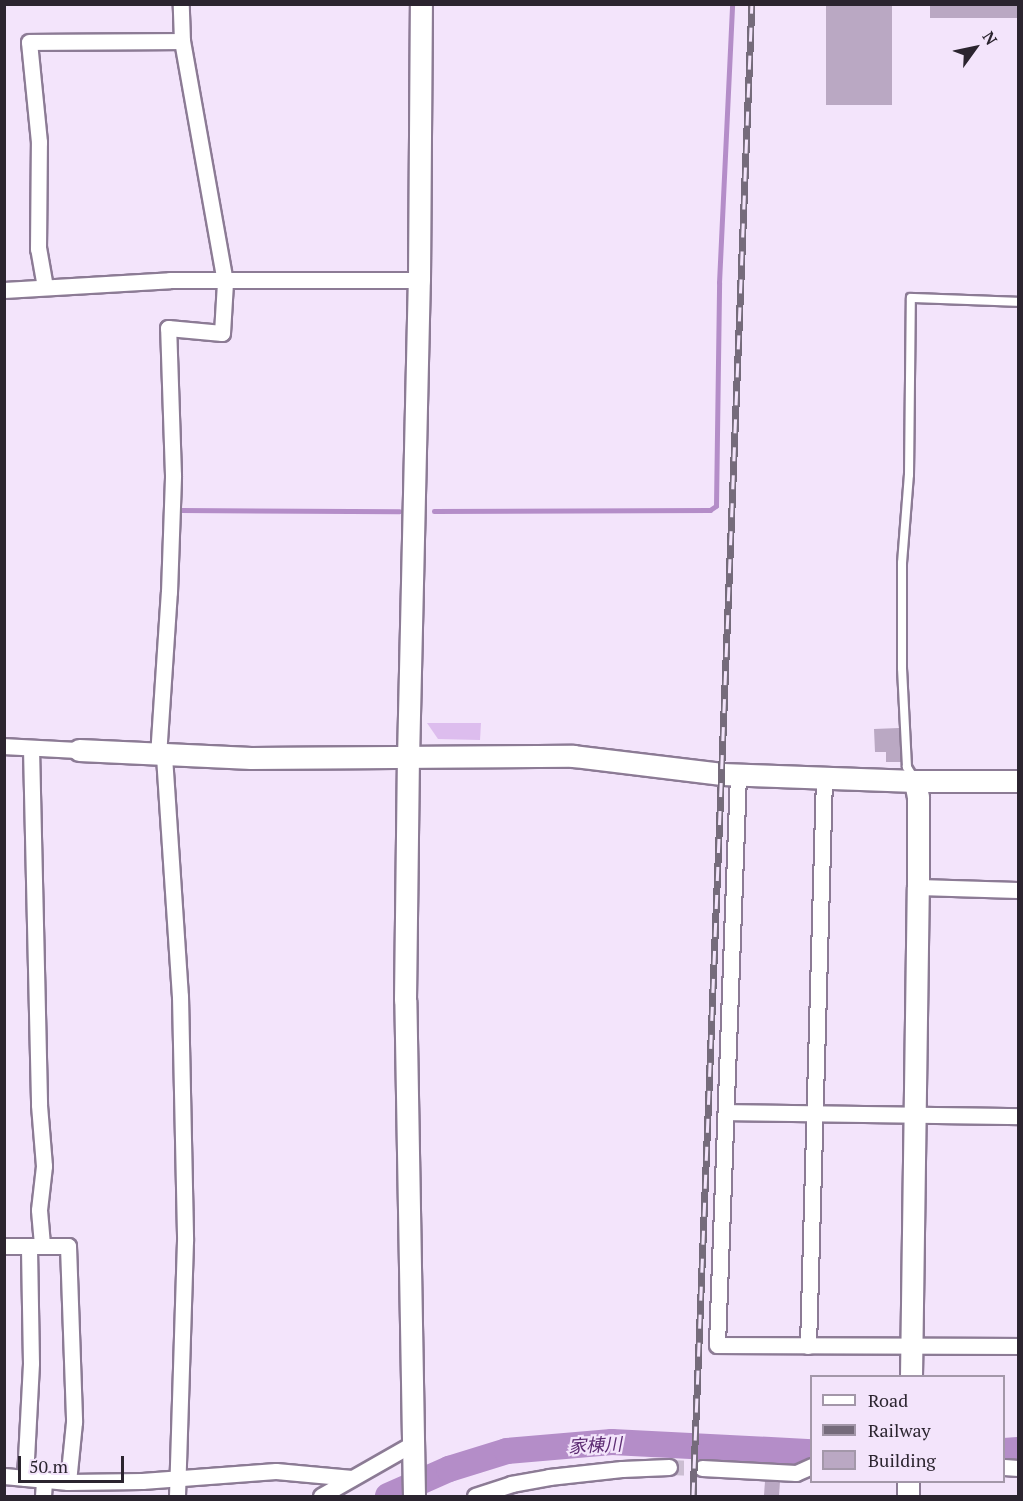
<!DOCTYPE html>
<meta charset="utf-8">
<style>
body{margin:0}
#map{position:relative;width:1023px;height:1501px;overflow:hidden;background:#f3e4fb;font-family:"PT Serif","Noto Sans JP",serif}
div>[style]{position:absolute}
.green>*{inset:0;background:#ddbdee}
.stream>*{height:4.5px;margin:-2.25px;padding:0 2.25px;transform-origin:2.25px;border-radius:2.25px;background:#b48dc8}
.river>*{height:26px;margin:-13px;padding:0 13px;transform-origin:13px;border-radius:13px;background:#b48dc8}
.building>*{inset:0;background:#baa8c3;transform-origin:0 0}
.street-tunnel>*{height:15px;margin-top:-7.5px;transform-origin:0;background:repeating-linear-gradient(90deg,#cbbed2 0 15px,transparent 0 23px)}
.roads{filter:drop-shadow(2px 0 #8c7b95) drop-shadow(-2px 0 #8c7b95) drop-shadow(0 2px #8c7b95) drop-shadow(0 -2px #8c7b95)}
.lane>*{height:8px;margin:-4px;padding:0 4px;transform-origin:4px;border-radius:4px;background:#fff}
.street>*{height:15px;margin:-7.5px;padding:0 7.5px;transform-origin:7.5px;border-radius:7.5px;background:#fff}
.secondary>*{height:21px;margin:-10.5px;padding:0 10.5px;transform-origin:10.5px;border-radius:10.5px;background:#fff}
.rail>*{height:7px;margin-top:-3.5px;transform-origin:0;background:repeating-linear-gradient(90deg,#f3e4fb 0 14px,#756b7b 0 28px);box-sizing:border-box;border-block:2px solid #756b7b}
span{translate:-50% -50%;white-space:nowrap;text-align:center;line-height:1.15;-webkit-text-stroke:4.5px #f3e4fb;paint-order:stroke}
.water-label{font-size:18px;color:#5d2c73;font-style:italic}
.frame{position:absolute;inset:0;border:6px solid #2b242f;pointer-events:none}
.legend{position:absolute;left:810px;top:1375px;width:195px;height:108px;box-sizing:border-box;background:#f3e4fb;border:2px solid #a397a9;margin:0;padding:8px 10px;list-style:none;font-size:18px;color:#2b242f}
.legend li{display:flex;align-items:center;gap:12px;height:30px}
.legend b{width:30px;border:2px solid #a397a9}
.north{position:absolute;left:945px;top:18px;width:60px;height:60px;-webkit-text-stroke:4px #f3e4fb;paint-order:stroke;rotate:57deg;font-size:16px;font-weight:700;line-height:24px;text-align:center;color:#2b242f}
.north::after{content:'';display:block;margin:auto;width:21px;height:27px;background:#2b242f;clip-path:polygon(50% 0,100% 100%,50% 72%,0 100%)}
.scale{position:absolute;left:18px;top:1456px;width:106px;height:27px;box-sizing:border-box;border:3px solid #2b242f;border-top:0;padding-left:8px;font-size:18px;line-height:21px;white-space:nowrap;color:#2b242f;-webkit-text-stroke:4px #f3e4fb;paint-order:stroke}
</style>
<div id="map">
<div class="green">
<i style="clip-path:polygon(427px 723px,481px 723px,480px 740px,438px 739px)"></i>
</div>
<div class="stream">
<i style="left:180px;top:510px;width:219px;rotate:0.3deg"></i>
<i style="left:434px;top:511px;width:276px;rotate:-0.2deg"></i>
<i style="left:710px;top:510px;width:7px;rotate:-34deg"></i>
<i style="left:716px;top:506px;width:223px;rotate:-89.2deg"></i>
<i style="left:719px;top:283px;width:279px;rotate:-87.3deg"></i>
</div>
<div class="river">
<i style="left:1004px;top:1451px;width:14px;rotate:-4deg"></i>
<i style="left:388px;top:1496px;width:67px;rotate:-23.9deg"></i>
<i style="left:449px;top:1469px;width:61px;rotate:-17.2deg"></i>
<i style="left:507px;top:1451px;width:105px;rotate:-4.9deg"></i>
<i style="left:612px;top:1442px;width:200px;rotate:2.9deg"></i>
</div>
<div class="building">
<i style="left:826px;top:4px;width:66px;height:101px"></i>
<i style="left:930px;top:4px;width:88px;height:14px"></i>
<i style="clip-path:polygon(899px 728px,901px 762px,886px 762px,886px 752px,875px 752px,874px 729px)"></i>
<i style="left:765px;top:1481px;width:15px;height:16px;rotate:4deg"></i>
</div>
<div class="street-tunnel">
<i style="left:669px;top:1467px;width:33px;rotate:2deg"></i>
</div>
<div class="roads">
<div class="lane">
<i style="left:913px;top:777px;width:12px;rotate:-121deg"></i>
<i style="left:907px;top:767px;width:99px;rotate:-92.9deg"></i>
<i style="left:902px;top:668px;width:105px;rotate:-90deg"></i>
<i style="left:902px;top:563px;width:88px;rotate:-85.5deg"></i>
<i style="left:909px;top:475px;width:177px;rotate:-89.4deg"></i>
<i style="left:911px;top:298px;width:107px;rotate:2.1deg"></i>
</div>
<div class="street">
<i style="left:45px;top:287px;width:39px;rotate:-100deg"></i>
<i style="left:38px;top:249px;width:107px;rotate:-89.5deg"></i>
<i style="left:39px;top:142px;width:100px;rotate:-95.7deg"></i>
<i style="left:29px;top:42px;width:153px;rotate:-0.4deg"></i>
<i style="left:4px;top:290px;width:166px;rotate:-3.4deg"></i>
<i style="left:170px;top:280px;width:249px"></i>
<i style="left:4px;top:746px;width:75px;rotate:3.1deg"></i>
<i style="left:31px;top:748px;width:357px;rotate:88.7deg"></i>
<i style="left:39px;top:1105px;width:61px;rotate:85.3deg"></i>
<i style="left:44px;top:1166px;width:44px;rotate:96.5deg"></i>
<i style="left:39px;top:1210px;width:36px;rotate:85deg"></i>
<i style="left:158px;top:756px;width:164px;rotate:-86.2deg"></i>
<i style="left:169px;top:592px;width:117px;rotate:-88deg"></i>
<i style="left:173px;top:475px;width:147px;rotate:-91.9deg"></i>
<i style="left:168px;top:328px;width:54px;rotate:5.3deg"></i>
<i style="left:222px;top:333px;width:51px;rotate:-86.6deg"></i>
<i style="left:225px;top:282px;width:245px;rotate:-100.1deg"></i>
<i style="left:182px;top:41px;width:37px;rotate:-92deg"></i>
<i style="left:164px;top:756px;width:241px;rotate:86.2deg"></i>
<i style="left:180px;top:996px;width:245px;rotate:88.8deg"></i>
<i style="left:185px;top:1241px;width:255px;rotate:91.8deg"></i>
<i style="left:738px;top:774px;width:571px;rotate:92.11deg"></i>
<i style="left:717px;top:1345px;width:301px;rotate:0.2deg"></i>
<i style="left:918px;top:887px;width:100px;rotate:1.7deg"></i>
<i style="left:727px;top:1112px;width:291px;rotate:0.8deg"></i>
<i style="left:4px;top:1246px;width:64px"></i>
<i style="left:68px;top:1246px;width:176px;rotate:88deg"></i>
<i style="left:74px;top:1422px;width:60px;rotate:95.7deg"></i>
<i style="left:808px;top:1346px;width:570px;rotate:-88.39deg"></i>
<i style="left:1004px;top:1467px;width:14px;rotate:4deg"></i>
<i style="left:702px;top:1468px;width:94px;rotate:3deg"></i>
<i style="left:796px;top:1473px;width:17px;rotate:-24deg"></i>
<i style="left:4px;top:1476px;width:64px;rotate:5.4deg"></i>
<i style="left:68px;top:1482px;width:74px;rotate:-0.8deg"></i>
<i style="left:142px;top:1481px;width:134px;rotate:-4.3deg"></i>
<i style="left:276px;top:1471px;width:76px;rotate:5.3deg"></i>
<i style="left:25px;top:1478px;width:115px;rotate:-87deg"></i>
<i style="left:31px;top:1363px;width:117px;rotate:-91deg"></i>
<i style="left:43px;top:1496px;width:16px;rotate:-86deg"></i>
<i style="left:321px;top:1496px;width:107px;rotate:-29.7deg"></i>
<i style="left:475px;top:1496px;width:38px;rotate:-18deg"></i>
<i style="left:511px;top:1484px;width:39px;rotate:-10deg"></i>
<i style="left:549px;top:1477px;width:73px;rotate:-6.3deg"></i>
<i style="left:622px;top:1469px;width:47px;rotate:-2.4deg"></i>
</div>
<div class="secondary">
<i style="left:79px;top:750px;width:172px;rotate:2.7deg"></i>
<i style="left:251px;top:758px;width:322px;rotate:-0.4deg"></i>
<i style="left:573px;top:756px;width:150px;rotate:6.9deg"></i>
<i style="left:722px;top:774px;width:193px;rotate:2.1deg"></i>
<i style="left:915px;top:781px;width:103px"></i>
<i style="left:911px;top:1376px;width:489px;rotate:-89.2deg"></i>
<i style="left:918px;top:887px;width:90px;rotate:-90deg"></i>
<i style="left:918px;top:797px;width:16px;rotate:-101deg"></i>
<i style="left:414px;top:1496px;width:496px;rotate:-91deg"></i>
<i style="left:405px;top:1000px;width:241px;rotate:-89.3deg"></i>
<i style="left:408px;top:759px;width:479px;rotate:-88.7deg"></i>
<i style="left:419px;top:280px;width:276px;rotate:-89.6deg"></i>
<i style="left:908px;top:1496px;width:14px;rotate:-90deg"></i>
</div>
</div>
<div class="rail">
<i style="left:693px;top:1496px;width:1493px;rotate:-87.74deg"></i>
</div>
<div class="water-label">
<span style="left:595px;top:1445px;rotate:-3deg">家棟川</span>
</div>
<div class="frame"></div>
<ul class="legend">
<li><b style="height:8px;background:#fff"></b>Road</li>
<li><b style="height:8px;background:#756b7b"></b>Railway</li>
<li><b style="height:16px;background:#baa8c3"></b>Building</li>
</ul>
<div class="north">N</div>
<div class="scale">50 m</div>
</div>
